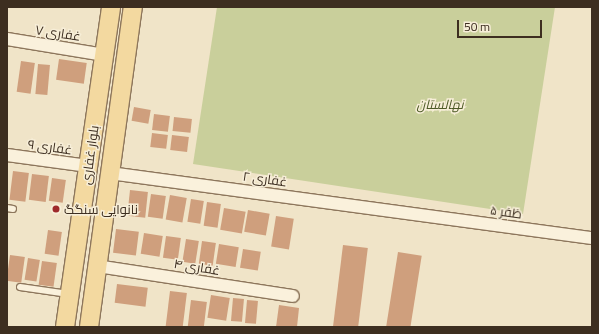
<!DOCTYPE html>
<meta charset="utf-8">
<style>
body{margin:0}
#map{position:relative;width:599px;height:334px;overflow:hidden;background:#f0e4c8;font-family:Georgia,Cairo,serif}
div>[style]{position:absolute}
.green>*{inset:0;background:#c9cf9b}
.building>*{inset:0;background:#cf9f7d;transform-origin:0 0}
.roads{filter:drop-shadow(1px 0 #8d765c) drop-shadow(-1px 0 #8d765c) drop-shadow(0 1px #8d765c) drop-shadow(0 -1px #8d765c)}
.service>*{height:6px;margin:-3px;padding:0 3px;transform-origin:3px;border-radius:3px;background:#faf1dc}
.minor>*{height:12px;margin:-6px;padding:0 6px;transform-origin:6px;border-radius:6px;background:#faf1dc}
.primary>*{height:18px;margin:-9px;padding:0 9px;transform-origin:9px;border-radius:9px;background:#f3d9a0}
.dots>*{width:11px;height:11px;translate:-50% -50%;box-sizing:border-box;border:2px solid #f7eed8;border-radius:50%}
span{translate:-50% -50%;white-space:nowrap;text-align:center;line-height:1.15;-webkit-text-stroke:3px #f7eed8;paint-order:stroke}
.street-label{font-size:13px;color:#3d2e20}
.park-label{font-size:13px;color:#4d5a26;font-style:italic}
.poi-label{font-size:13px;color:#3d2e20}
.left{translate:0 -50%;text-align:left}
.frame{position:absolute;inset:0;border:8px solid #3d2e20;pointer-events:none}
.scale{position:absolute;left:457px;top:20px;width:85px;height:18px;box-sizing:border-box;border:2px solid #3d2e20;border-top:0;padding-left:5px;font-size:12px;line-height:14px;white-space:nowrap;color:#3d2e20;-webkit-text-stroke:3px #f7eed8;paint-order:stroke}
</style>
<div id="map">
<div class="green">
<i style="clip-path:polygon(217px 7px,555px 7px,523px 214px,193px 164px)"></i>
</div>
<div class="building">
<i style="left:59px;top:59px;width:28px;height:21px;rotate:8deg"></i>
<i style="left:21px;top:61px;width:14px;height:31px;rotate:8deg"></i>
<i style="left:38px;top:64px;width:12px;height:30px;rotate:5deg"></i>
<i style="left:134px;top:107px;width:17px;height:14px;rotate:10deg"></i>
<i style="left:154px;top:114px;width:16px;height:16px;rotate:7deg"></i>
<i style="left:174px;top:117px;width:18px;height:14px;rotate:6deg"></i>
<i style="left:152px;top:133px;width:16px;height:14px;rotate:7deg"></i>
<i style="left:172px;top:135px;width:17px;height:15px;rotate:7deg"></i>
<i style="left:13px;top:171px;width:16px;height:29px;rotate:7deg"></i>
<i style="left:32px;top:174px;width:17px;height:26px;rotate:7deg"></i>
<i style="left:52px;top:178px;width:14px;height:23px;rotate:8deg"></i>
<i style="left:130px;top:190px;width:18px;height:26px;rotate:6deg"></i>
<i style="left:151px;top:194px;width:15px;height:23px;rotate:8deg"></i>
<i style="left:170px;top:195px;width:17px;height:25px;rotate:10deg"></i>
<i style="left:191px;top:199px;width:13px;height:23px;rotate:9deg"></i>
<i style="left:207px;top:202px;width:14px;height:24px;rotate:8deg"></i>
<i style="left:224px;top:208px;width:22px;height:22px;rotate:10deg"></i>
<i style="left:248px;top:210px;width:22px;height:22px;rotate:10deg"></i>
<i style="left:276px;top:216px;width:18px;height:31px;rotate:9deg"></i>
<i style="left:116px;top:229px;width:23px;height:24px;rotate:7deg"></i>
<i style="left:48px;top:230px;width:14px;height:24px;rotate:8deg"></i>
<i style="left:144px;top:233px;width:19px;height:21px;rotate:9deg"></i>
<i style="left:166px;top:236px;width:15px;height:22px;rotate:8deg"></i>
<i style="left:186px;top:239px;width:13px;height:23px;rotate:9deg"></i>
<i style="left:202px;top:241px;width:14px;height:23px;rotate:8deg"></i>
<i style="left:219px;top:244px;width:20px;height:20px;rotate:9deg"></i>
<i style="left:343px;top:245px;width:25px;height:83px;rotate:7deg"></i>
<i style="left:243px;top:249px;width:18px;height:19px;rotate:9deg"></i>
<i style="left:398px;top:252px;width:24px;height:76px;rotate:9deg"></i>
<i style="left:10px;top:255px;width:15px;height:26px;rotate:8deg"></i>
<i style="left:28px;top:258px;width:12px;height:22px;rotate:9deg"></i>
<i style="left:42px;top:261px;width:15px;height:24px;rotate:8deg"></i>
<i style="left:117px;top:284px;width:31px;height:19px;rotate:7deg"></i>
<i style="left:170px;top:291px;width:17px;height:36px;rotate:7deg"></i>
<i style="left:211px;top:295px;width:19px;height:23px;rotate:9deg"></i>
<i style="left:233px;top:298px;width:11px;height:23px;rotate:5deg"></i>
<i style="left:191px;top:300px;width:16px;height:27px;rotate:7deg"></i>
<i style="left:247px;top:300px;width:11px;height:23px;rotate:5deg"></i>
<i style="clip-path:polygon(279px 305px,299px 308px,297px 327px,276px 327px)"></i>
</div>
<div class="roads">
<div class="service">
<i style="left:7px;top:208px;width:6px;rotate:9deg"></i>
<i style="left:20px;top:287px;width:49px;rotate:8.3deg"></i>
</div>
<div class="minor">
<i style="left:7px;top:39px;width:99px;rotate:9.3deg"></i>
<i style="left:7px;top:155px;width:82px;rotate:7.7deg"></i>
<i style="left:110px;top:173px;width:486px;rotate:7.7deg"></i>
<i style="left:97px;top:266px;width:198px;rotate:8.7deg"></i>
</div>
<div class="primary">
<i style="left:65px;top:327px;width:323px;rotate:-81.8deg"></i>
<i style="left:89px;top:327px;width:323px;rotate:-82.2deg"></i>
</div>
</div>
<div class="dots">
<i style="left:56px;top:209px;background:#9e2a2b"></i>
</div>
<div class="street-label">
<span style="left:58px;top:33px;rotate:9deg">غفاری ۷</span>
<span style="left:50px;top:147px;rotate:8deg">غفاری ۹</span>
<span style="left:90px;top:155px;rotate:-82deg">بلوار غفاری</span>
<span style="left:265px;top:179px;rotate:8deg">غفاری ۲</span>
<span style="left:506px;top:212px;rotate:8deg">ظفر ۵</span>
<span style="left:197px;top:267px;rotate:9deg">غفاری ۴</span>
</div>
<div class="park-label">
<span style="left:440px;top:104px">نهالستان</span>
</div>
<div class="poi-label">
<span class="left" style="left:64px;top:209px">نانوایی سنگگ</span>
</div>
<div class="frame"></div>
<div class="scale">50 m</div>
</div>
